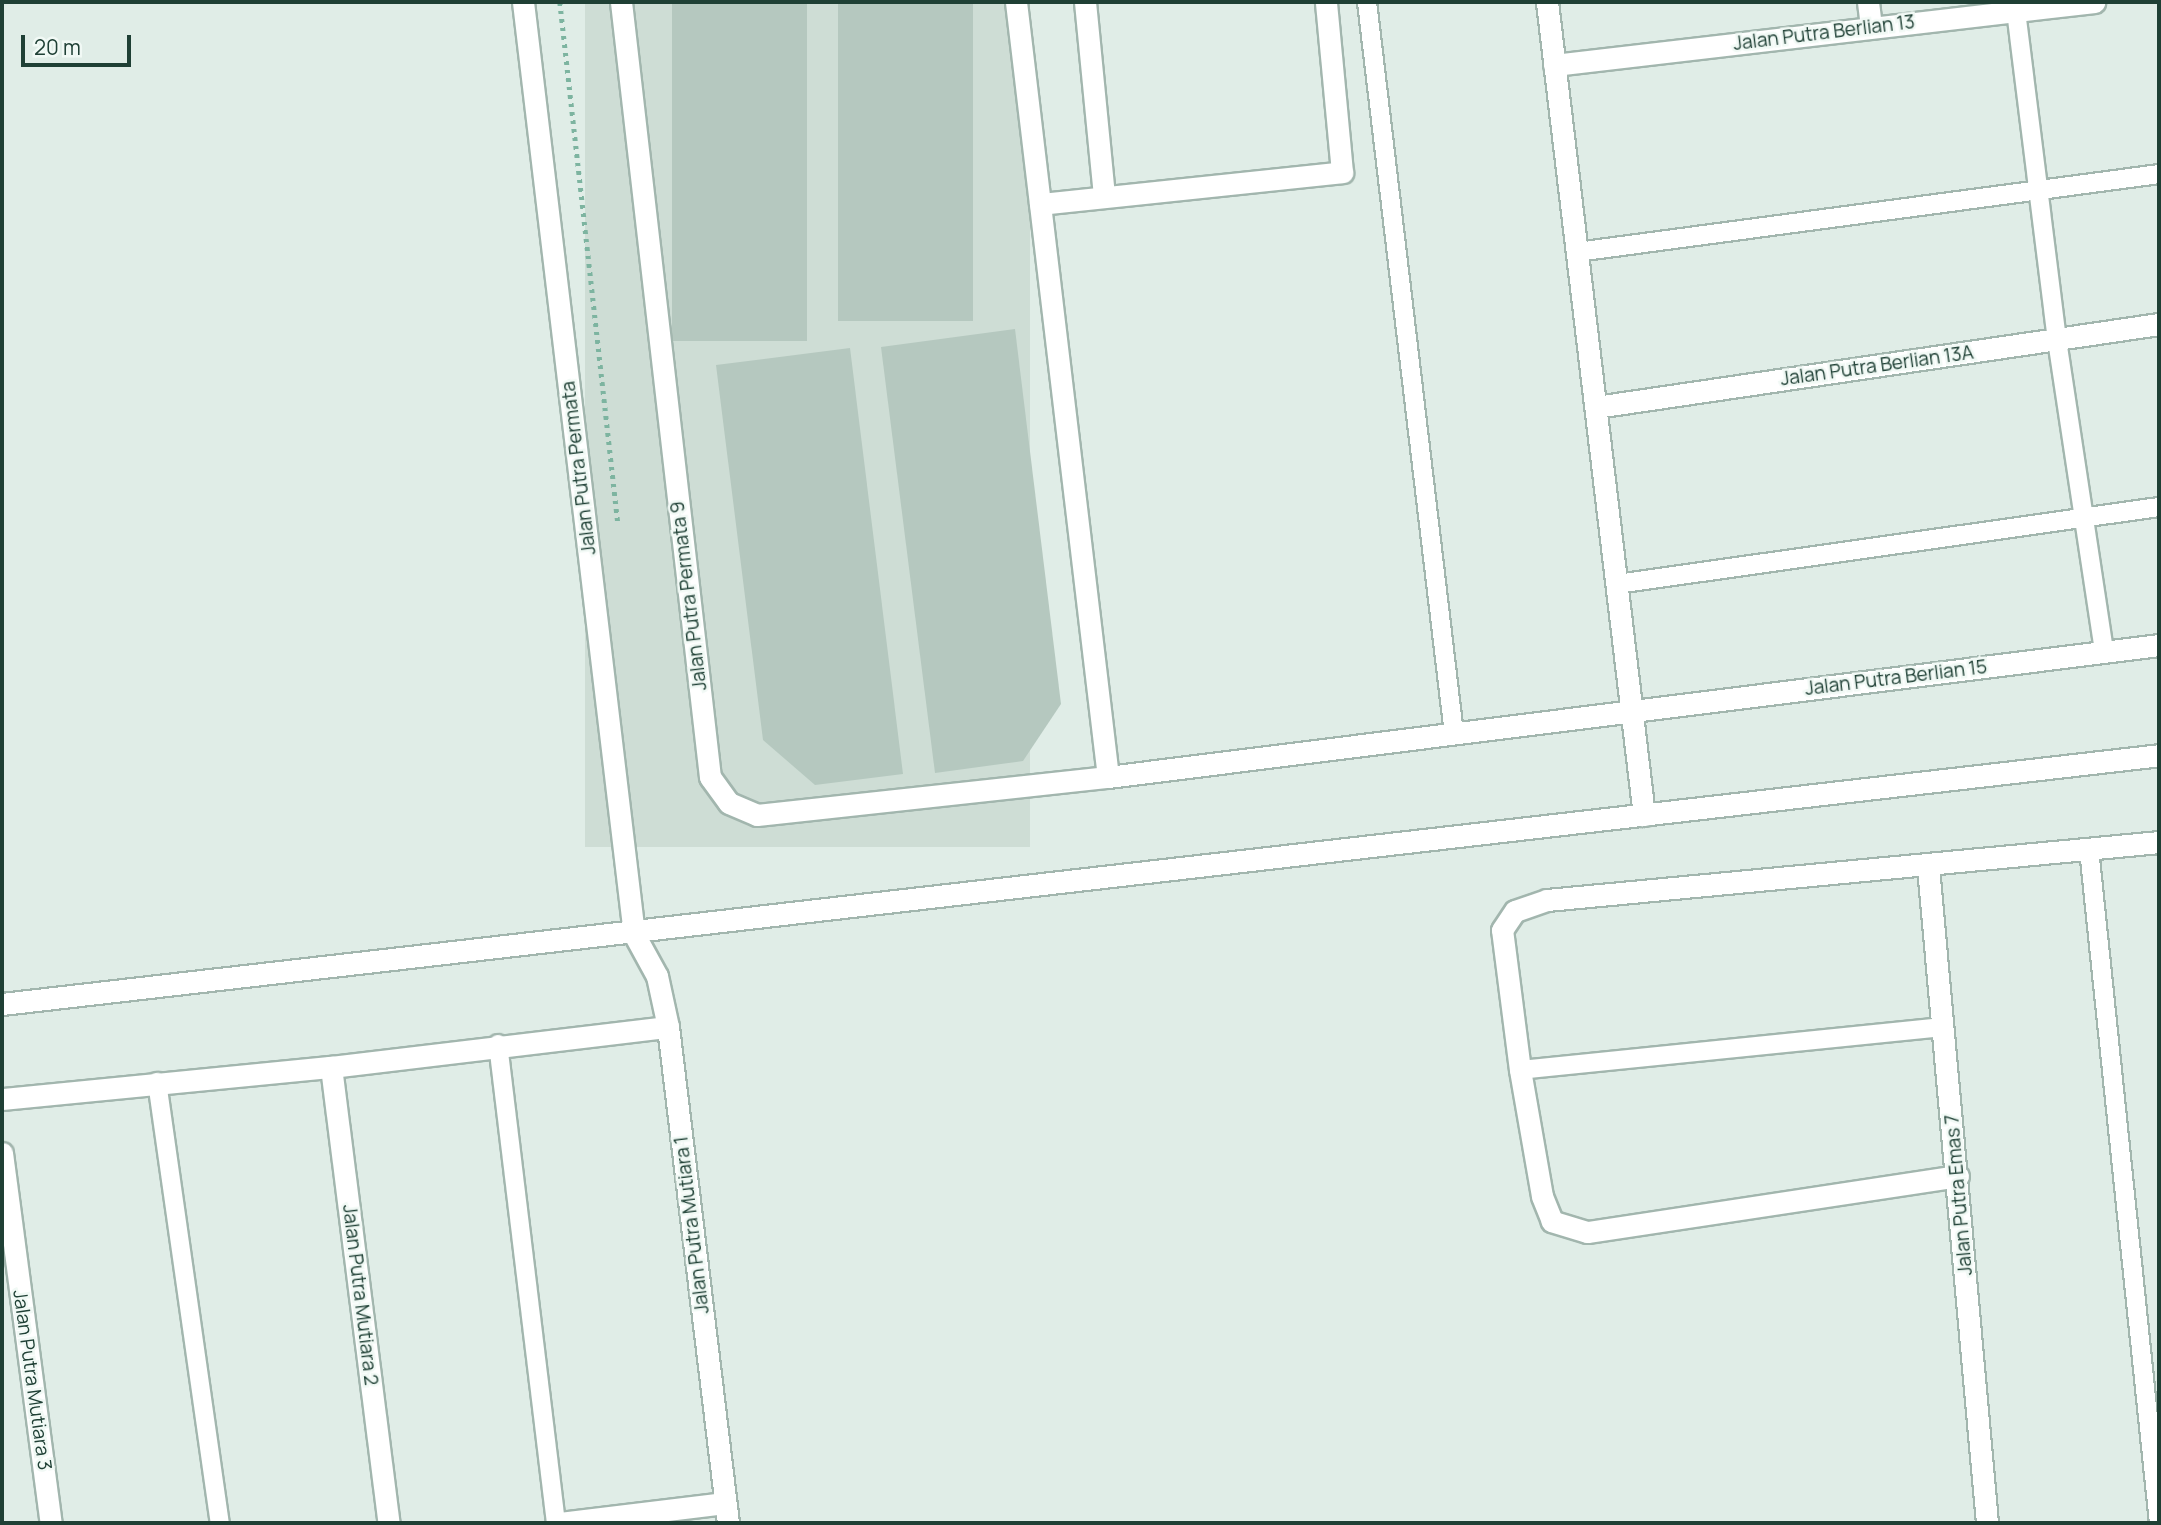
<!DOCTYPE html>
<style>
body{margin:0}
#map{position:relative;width:2161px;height:1525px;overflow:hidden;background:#e0ede7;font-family:Manrope,sans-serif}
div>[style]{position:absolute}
.built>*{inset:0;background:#ceddd5;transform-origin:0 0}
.building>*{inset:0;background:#b5c8bf;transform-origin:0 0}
.path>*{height:4.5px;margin-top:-2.25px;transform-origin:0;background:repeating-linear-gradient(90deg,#7db4a0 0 3.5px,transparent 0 8.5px)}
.roads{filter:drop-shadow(2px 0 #a2b6ae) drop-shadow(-2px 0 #a2b6ae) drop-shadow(0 2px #a2b6ae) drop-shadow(0 -2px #a2b6ae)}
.lane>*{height:18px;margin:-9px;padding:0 9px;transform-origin:9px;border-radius:9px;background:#fff}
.street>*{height:21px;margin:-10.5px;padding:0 10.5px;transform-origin:10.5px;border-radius:10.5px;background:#fff}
span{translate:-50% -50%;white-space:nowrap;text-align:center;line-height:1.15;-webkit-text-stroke:5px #f1f9f5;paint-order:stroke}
.street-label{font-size:19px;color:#1f4035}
.frame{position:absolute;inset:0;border:4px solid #1f4035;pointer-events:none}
.scale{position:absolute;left:21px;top:35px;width:110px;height:32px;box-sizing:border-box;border:4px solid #1f4035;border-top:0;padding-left:9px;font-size:21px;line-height:24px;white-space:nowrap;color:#1f4035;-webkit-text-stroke:5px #f1f9f5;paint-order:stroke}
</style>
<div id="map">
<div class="built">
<i style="left:585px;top:2px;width:445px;height:845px"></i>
</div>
<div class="building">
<i style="left:672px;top:2px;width:135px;height:339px"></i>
<i style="left:838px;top:2px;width:135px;height:319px"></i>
<i style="clip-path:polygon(1015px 329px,1061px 704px,1023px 761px,935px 773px,881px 347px)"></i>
<i style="clip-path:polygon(850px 348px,903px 774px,815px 785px,763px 740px,716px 365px)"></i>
</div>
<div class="path">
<i style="left:560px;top:2px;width:524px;rotate:83.65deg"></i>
</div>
<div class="roads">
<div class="lane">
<i style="left:1367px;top:2px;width:737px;rotate:83.22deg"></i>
<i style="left:2016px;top:11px;width:332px;rotate:82.9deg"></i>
<i style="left:2057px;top:340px;width:316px;rotate:81.4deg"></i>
<i style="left:1577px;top:252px;width:587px;rotate:-7.63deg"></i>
<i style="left:1617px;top:584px;width:547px;rotate:-8.09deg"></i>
<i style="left:2089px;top:849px;width:678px;rotate:84.07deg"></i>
<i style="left:498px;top:1044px;width:482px;rotate:83.1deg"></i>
<i style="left:1520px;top:1070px;width:426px;rotate:-5.8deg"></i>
<i style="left:157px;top:1082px;width:445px;rotate:81.9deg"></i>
</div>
<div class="street">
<i style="left:523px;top:2px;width:939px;rotate:83.21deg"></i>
<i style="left:634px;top:934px;width:48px;rotate:61.3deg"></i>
<i style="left:657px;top:976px;width:52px;rotate:77.8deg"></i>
<i style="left:668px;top:1027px;width:500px;rotate:83.1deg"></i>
<i style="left:621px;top:2px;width:780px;rotate:83.45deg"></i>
<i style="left:710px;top:777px;width:32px;rotate:54deg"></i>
<i style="left:729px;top:803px;width:30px;rotate:23deg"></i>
<i style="left:757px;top:815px;width:353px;rotate:-6.2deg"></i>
<i style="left:1108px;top:777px;width:1059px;rotate:-7.16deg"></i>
<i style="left:1016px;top:2px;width:780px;rotate:83.23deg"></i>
<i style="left:1085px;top:2px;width:194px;rotate:84.4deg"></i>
<i style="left:1547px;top:2px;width:819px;rotate:83.2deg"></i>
<i style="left:1868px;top:2px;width:25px;rotate:83deg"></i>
<i style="left:1554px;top:65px;width:544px;rotate:-6.65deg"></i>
<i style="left:1040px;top:204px;width:304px;rotate:-6deg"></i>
<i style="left:1342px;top:172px;width:171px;rotate:-95.4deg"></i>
<i style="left:1596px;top:407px;width:569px;rotate:-8.39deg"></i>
<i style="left:1928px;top:867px;width:659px;rotate:84.86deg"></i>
<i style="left:2px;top:1004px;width:2171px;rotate:-6.58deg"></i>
<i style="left:331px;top:1067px;width:460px;rotate:82.8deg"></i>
<i style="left:2px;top:1099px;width:331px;rotate:-5.6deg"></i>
<i style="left:331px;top:1067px;width:339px;rotate:-6.8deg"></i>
<i style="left:2px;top:1153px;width:373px;rotate:82.5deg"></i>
<i style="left:1958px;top:1176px;width:375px;rotate:171.4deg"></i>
<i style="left:1587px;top:1232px;width:37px;rotate:-163deg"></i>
<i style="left:1552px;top:1221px;width:27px;rotate:-112deg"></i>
<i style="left:1542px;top:1196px;width:128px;rotate:-99.9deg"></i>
<i style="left:1520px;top:1070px;width:141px;rotate:-97.3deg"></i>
<i style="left:1502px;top:930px;width:23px;rotate:-56deg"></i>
<i style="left:1515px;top:911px;width:34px;rotate:-19deg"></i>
<i style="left:1547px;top:900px;width:615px;rotate:-5.41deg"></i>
<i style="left:560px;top:1523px;width:166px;rotate:-6.9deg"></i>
</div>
</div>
<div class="street-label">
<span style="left:1824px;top:33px;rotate:-7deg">Jalan Putra Berlian 13</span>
<span style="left:1877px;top:366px;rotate:-8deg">Jalan Putra Berlian 13A</span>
<span style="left:579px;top:468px;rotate:-97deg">Jalan Putra Permata</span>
<span style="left:689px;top:596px;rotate:-97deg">Jalan Putra Permata 9</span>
<span style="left:1896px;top:678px;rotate:-7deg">Jalan Putra Berlian 15</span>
<span style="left:1959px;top:1195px;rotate:-95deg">Jalan Putra Emas 7</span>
<span style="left:692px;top:1225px;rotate:-97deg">Jalan Putra Mutiara 1</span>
<span style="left:360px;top:1295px;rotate:83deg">Jalan Putra Mutiara 2</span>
<span style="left:32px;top:1380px;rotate:82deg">Jalan Putra Mutiara 3</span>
</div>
<div class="frame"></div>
<div class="scale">20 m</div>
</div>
